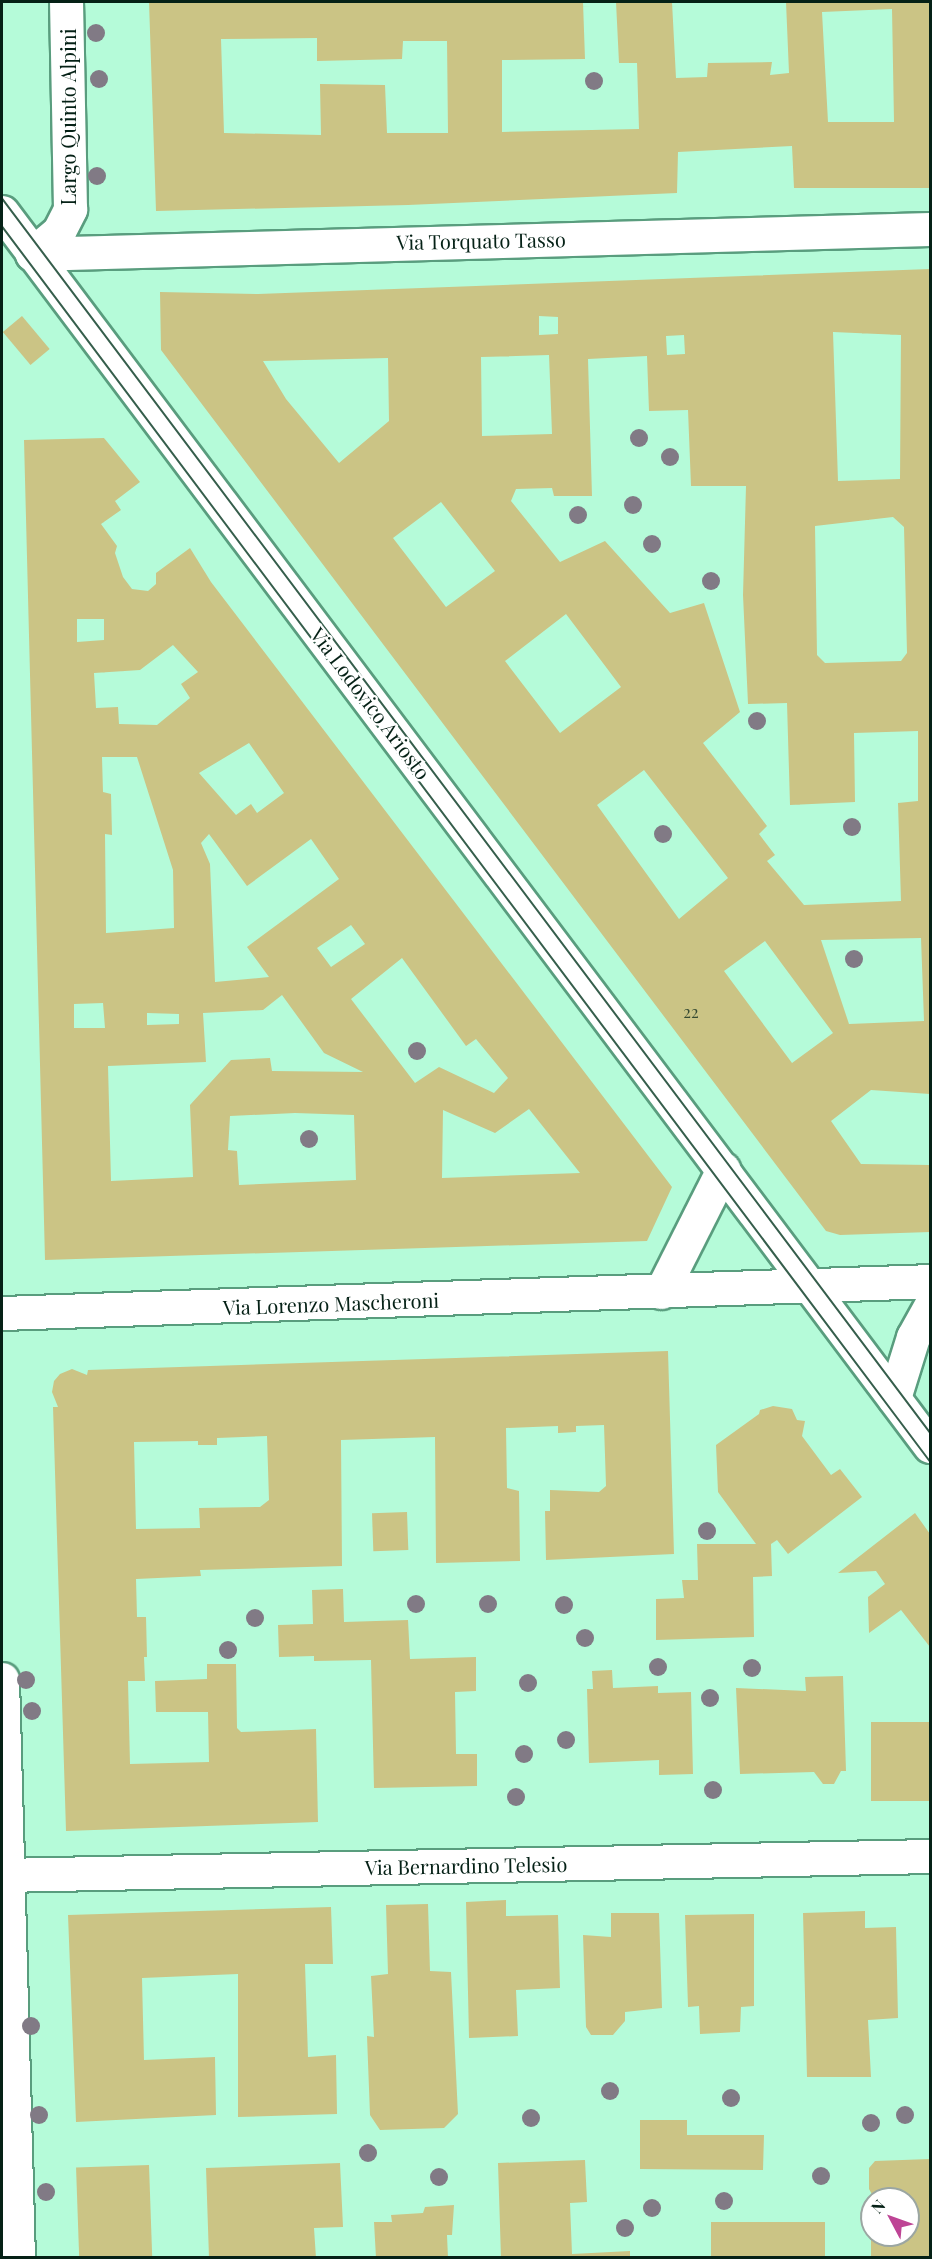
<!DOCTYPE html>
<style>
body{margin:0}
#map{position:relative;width:932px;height:2259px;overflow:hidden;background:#b5fbd9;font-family:"Playfair Display",serif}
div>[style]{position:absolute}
.building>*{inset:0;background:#cbc485;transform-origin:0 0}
.roads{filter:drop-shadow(2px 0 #599d7e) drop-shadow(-2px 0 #599d7e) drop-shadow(0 2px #599d7e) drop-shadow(0 -2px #599d7e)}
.street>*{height:33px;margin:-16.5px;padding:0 16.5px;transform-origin:16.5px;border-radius:16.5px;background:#fff}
.secondary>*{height:33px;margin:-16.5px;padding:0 16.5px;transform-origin:16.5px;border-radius:16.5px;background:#fff}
.tram>*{height:1.5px;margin:-0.75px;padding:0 0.75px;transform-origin:0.75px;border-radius:0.75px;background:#365e4c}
.trees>*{width:18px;height:18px;margin:-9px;border-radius:50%;background:#817a85}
span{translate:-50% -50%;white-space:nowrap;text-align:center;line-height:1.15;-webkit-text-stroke:4.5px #fff;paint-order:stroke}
.number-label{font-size:16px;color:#364a32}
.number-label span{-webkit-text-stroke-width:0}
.street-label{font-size:20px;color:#052116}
.frame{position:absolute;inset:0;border:3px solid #052116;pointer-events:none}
.north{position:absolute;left:860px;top:2187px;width:60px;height:60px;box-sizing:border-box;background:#fff;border:2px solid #9ba6a2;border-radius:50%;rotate:311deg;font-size:16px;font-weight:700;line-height:24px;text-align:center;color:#052116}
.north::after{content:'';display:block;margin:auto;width:21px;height:27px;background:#be4495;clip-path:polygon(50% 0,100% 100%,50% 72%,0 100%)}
</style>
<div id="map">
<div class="building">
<i style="clip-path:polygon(evenodd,149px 2px,583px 2px,585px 59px,502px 60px,502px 132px,639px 129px,637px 63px,619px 63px,616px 2px,672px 2px,676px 78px,707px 77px,708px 63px,772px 62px,770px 75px,789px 73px,786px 2px,930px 2px,930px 188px,794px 188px,792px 146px,678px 152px,677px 193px,408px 205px,156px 211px,149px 2px,892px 9px,894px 122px,828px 122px,822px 12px,892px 9px,149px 2px,317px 38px,317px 61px,402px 59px,403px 41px,447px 41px,448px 133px,387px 133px,385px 85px,320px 84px,321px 135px,224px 133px,221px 39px,317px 38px)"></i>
<i style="clip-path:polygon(evenodd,930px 269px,930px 1094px,871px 1090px,831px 1121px,861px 1164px,930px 1165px,930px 1232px,840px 1235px,826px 1231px,161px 350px,160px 292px,258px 294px,930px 269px,539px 316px,558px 317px,558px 334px,539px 335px,539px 316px,930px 269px,833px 332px,901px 335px,900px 479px,838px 481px,833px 332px,930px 269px,684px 335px,685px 354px,667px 355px,666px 336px,684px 335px,930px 269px,549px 355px,552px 434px,482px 436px,481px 357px,549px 355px,930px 269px,647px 356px,649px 411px,688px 410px,691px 486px,746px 486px,743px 595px,748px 704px,787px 703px,790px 805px,855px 802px,854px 733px,918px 731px,918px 801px,898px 803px,901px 901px,804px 905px,767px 861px,775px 855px,759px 834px,767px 826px,703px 743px,740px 712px,704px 603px,670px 613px,605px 541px,560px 562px,511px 501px,516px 489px,552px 488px,554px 496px,592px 496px,588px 359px,647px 356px,930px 269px,388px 358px,389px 421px,339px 463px,286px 399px,263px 361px,388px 358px,930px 269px,441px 502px,495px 571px,446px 607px,393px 538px,441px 502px,930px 269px,893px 517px,904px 527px,907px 653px,901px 661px,825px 663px,817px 655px,815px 526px,893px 517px,930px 269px,566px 614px,621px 687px,560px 733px,505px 661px,566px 614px,930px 269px,644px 770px,728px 878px,679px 919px,597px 805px,644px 770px,930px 269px,921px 938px,924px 1021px,849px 1024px,821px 940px,921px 938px,930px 269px,765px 941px,833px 1033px,792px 1063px,724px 971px,765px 941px)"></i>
<i style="left:22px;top:316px;width:43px;height:25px;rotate:50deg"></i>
<i style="clip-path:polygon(evenodd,104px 438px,140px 482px,115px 501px,121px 510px,101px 524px,117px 546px,115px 553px,123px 577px,132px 589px,148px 591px,156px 584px,156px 573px,190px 548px,211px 582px,672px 1187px,647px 1241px,45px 1260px,24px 440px,104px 438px,77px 619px,104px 619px,104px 640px,77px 642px,77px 619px,104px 438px,173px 645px,198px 672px,181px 684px,190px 698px,157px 725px,119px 724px,118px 707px,96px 708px,94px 673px,140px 670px,173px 645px,104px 438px,249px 743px,284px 793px,257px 813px,251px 804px,236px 815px,199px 773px,249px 743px,104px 438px,102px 757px,137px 757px,173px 870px,174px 928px,106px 933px,105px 834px,112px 835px,111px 794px,103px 792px,102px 757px,104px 438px,209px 834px,247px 886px,311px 839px,339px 879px,247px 947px,269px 977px,215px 982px,210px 864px,201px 843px,209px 834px,104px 438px,351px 925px,365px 944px,331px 967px,317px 948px,351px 925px,104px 438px,402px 958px,466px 1046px,476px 1039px,508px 1078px,494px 1093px,439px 1067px,415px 1083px,351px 999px,402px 958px,104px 438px,282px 995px,324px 1053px,363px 1072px,272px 1071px,270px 1058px,231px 1060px,190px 1105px,193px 1177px,111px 1181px,108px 1066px,206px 1062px,203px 1013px,263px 1010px,282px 995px,104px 438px,103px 1003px,105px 1028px,74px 1028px,74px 1004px,103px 1003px,104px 438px,147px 1013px,179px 1014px,179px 1024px,147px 1025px,147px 1013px,104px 438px,529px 1109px,580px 1173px,442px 1178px,443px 1110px,495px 1133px,529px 1109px,104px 438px,295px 1113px,354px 1115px,356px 1180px,239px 1185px,237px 1151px,228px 1150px,230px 1116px,295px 1113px)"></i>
<i style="clip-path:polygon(evenodd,668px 1351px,674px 1554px,546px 1560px,545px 1511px,550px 1511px,550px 1490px,599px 1492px,606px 1486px,604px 1425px,576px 1426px,576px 1432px,558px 1433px,558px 1426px,506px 1428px,507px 1488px,519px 1491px,520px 1561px,436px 1563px,435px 1437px,341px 1440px,342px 1566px,200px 1570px,201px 1576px,136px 1579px,137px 1617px,146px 1617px,147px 1657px,144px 1657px,145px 1681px,128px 1681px,130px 1764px,209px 1762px,208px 1712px,156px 1712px,155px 1681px,207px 1679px,207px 1664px,236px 1664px,237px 1728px,241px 1732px,316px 1729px,318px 1822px,66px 1831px,53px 1407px,58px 1407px,52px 1392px,54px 1381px,60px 1374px,72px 1369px,87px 1375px,88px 1370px,668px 1351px,267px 1436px,269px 1500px,260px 1507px,199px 1508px,200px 1528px,136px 1529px,134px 1442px,198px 1441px,198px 1445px,217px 1445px,217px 1438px,267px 1436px)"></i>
<i style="clip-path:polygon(773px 1406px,792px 1409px,797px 1420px,805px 1421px,802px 1436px,831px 1475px,840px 1469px,862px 1497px,788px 1554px,777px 1540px,771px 1544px,772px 1576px,753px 1577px,754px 1637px,656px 1640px,656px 1599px,684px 1598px,682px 1580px,698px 1580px,697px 1544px,756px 1544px,718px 1492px,716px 1445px,759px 1414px,760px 1410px)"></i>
<i style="left:407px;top:1512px;width:38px;height:35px;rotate:88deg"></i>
<i style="clip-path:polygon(915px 1513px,930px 1534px,930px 1647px,901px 1610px,869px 1633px,868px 1597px,885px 1584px,876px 1571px,838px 1573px)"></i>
<i style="clip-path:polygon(343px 1589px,344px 1622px,408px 1620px,410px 1659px,476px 1657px,476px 1691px,455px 1692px,456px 1754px,477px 1754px,477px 1786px,374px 1788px,371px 1660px,314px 1661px,314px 1656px,279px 1657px,278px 1625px,313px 1624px,312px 1590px)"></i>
<i style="clip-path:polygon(612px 1670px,613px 1688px,658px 1686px,658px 1693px,691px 1692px,693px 1774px,659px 1775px,659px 1760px,589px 1763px,587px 1689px,593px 1689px,592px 1671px)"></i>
<i style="clip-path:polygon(843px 1676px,846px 1771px,841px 1771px,834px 1784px,823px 1784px,814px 1772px,740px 1774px,736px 1688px,806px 1691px,805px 1677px)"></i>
<i style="left:930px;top:1722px;width:79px;height:59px;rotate:90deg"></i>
<i style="clip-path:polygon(506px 1900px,506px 1916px,558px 1915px,560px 1988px,516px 1990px,518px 2036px,469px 2038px,466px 1902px)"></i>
<i style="clip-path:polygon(428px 1904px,430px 1971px,451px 1972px,458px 2114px,444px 2128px,380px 2130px,370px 2115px,367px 2036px,374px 2037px,371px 1976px,388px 1974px,386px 1905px)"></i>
<i style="clip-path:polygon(331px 1907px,333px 1964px,305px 1964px,308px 2057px,336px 2055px,337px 2114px,238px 2117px,238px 1974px,142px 1978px,144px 2060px,215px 2057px,216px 2115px,76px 2122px,68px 1915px)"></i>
<i style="clip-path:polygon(865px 1911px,865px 1928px,896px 1927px,898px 2018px,868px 2020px,871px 2077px,807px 2077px,803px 1913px)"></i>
<i style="clip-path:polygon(611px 1913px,659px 1913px,662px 2008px,625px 2012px,625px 2021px,613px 2035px,591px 2035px,586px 2027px,583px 1935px,611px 1937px)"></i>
<i style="clip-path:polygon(754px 1914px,754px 2006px,741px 2007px,740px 2032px,700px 2034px,699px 2006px,688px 2007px,685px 1915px)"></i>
<i style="clip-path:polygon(640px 2120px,687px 2120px,687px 2135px,764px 2135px,763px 2170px,640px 2169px)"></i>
<i style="clip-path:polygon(930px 2159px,930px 2258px,871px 2258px,871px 2235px,908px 2235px,908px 2199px,873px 2196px,869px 2189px,869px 2168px,875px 2161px)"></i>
<i style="clip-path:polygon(585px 2160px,587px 2202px,570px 2203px,572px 2254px,630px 2251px,630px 2258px,501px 2258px,498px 2163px)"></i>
<i style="clip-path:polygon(340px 2163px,343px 2227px,314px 2228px,316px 2258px,209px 2258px,206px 2168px)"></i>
<i style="left:149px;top:2165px;width:93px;height:73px;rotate:88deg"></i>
<i style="clip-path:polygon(454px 2205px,452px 2235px,447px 2235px,448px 2258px,376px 2258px,374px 2222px,392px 2222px,391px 2215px,423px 2213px,425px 2207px)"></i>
<i style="left:825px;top:2222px;width:36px;height:114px;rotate:90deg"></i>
</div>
<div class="roads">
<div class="street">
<i style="left:32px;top:254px;width:898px;rotate:-1.59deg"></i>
<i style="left:32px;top:254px;width:35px;rotate:-40deg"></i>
<i style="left:59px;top:231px;width:25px;rotate:-63deg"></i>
<i style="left:70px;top:209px;width:207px;rotate:-91.1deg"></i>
<i style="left:661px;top:1292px;width:138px;rotate:-63.2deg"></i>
<i style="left:2px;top:1313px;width:929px;rotate:-1.97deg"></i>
<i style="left:894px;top:1398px;width:64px;rotate:-72.7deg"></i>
<i style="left:913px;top:1337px;width:35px;rotate:-61deg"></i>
<i style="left:2px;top:1679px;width:579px;rotate:88.42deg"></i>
<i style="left:2px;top:1875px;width:928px;rotate:-1.17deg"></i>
</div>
<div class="secondary">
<i style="left:2px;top:212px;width:1544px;rotate:53.06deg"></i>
</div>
</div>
<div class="tram">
<i style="left:2px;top:198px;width:1544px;rotate:53.06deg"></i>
<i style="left:2px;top:226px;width:1545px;rotate:53.08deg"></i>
</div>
<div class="trees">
<i style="left:96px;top:33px"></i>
<i style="left:99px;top:79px"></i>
<i style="left:594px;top:81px"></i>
<i style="left:97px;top:176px"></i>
<i style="left:639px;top:438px"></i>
<i style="left:670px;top:457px"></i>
<i style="left:633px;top:505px"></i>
<i style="left:578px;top:515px"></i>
<i style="left:652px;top:544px"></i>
<i style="left:711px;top:581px"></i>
<i style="left:757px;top:721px"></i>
<i style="left:852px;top:827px"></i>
<i style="left:663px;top:834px"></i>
<i style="left:854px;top:959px"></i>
<i style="left:417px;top:1051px"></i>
<i style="left:309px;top:1139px"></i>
<i style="left:707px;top:1531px"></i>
<i style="left:416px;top:1604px"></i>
<i style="left:488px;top:1604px"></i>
<i style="left:564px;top:1605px"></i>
<i style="left:255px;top:1618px"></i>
<i style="left:585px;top:1638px"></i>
<i style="left:228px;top:1650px"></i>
<i style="left:658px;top:1667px"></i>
<i style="left:752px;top:1668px"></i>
<i style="left:26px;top:1680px"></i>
<i style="left:528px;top:1683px"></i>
<i style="left:710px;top:1698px"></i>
<i style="left:32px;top:1711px"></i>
<i style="left:566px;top:1740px"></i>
<i style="left:524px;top:1754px"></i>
<i style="left:713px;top:1790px"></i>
<i style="left:516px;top:1797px"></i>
<i style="left:31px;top:2026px"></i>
<i style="left:610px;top:2091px"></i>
<i style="left:731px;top:2098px"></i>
<i style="left:39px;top:2115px"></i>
<i style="left:905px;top:2115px"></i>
<i style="left:531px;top:2118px"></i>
<i style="left:871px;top:2123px"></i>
<i style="left:368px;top:2153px"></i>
<i style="left:821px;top:2176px"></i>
<i style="left:439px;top:2177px"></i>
<i style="left:46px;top:2192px"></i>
<i style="left:724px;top:2201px"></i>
<i style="left:652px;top:2208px"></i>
<i style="left:625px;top:2228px"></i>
</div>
<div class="number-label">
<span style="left:691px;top:1012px">22</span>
</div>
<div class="street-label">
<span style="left:67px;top:117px;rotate:-90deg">Largo Quinto Alpini</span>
<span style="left:481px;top:240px;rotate:-1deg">Via Torquato Tasso</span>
<span style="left:371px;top:703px;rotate:53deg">Via Lodovico Ariosto</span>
<span style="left:331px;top:1303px;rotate:-2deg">Via Lorenzo Mascheroni</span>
<span style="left:466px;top:1865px;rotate:-1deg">Via Bernardino Telesio</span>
</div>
<div class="frame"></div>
<div class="north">N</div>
</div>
